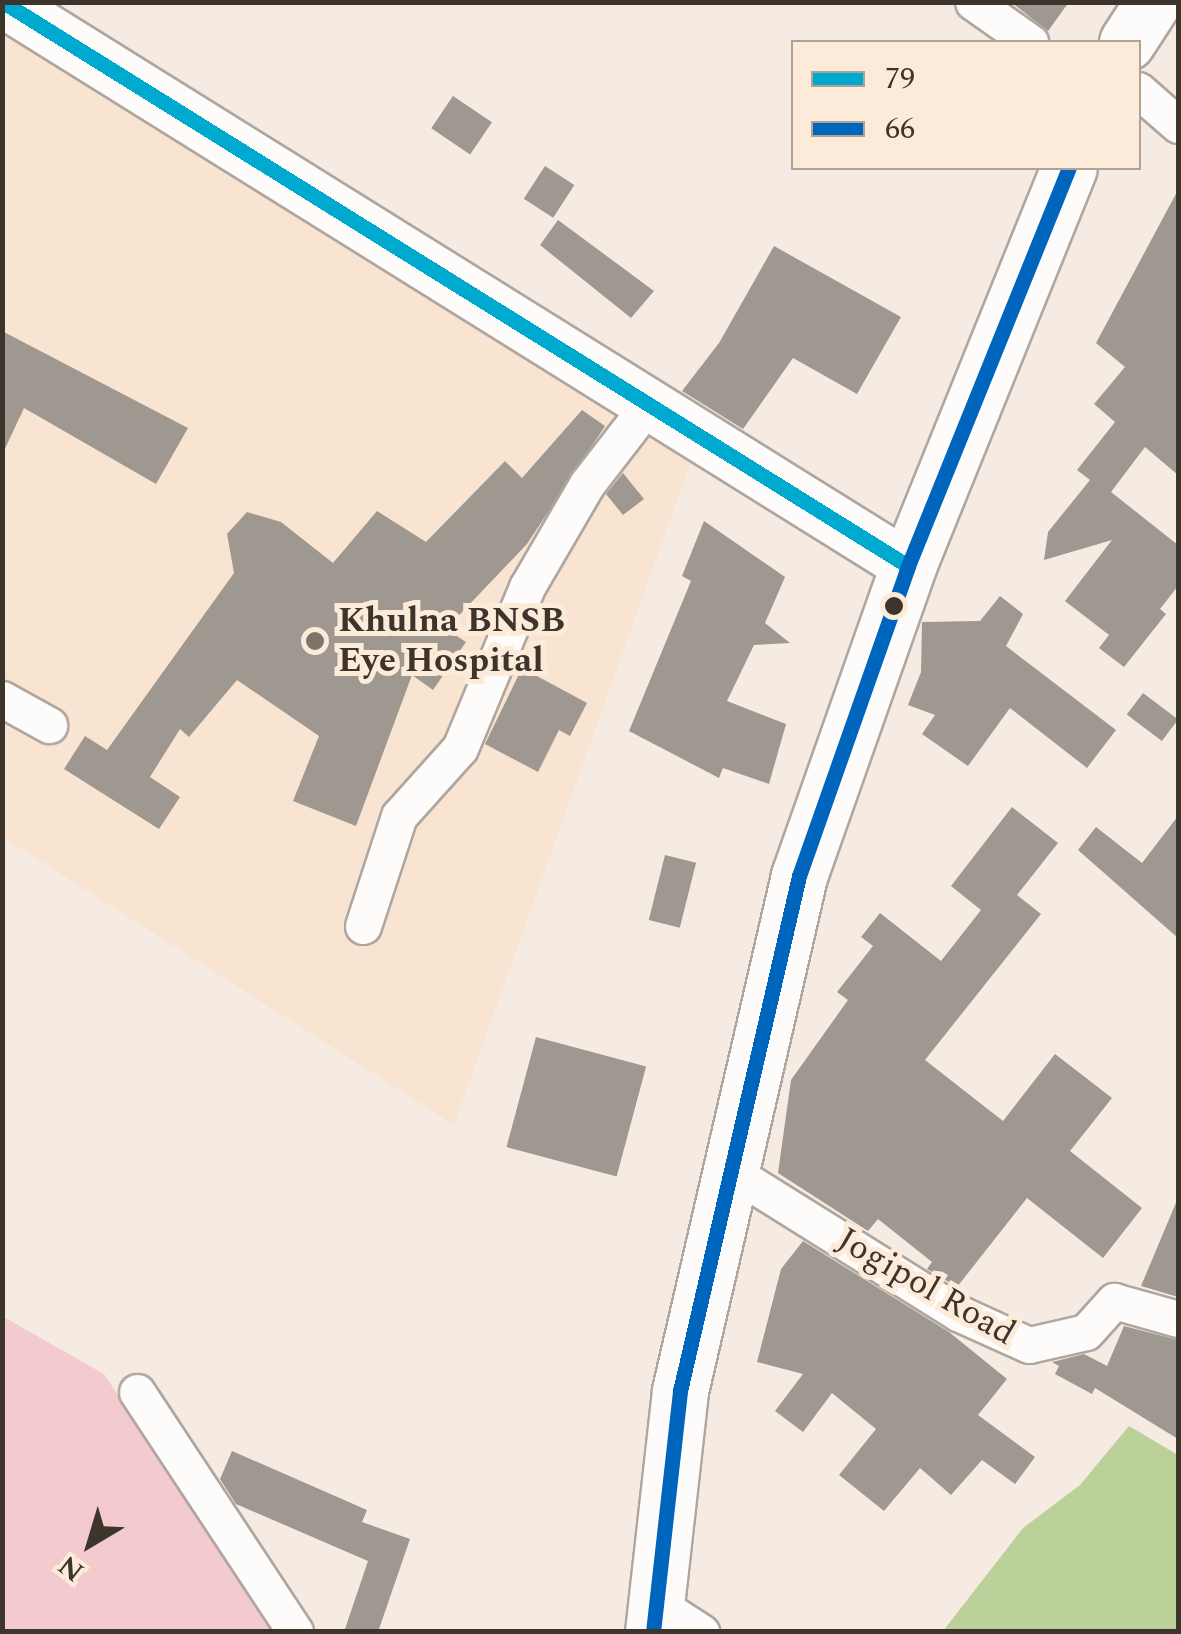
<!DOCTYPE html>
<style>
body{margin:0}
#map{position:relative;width:1181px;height:1634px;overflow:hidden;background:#f5ebe2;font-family:Spectral,serif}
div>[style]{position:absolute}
.built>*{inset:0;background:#f8e4d1}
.green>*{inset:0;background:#f3cbce}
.water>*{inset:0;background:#bcd099}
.building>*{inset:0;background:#9e9890;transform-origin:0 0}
.roads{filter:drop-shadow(2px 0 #afa69f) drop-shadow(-2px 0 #afa69f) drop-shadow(0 2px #afa69f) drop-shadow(0 -2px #afa69f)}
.street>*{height:35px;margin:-17.5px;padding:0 17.5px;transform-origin:17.5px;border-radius:17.5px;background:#fefcfb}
.secondary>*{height:50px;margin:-25px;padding:0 25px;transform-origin:25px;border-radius:25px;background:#fefcfb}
.highway>*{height:55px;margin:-27.5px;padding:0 27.5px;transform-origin:27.5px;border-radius:27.5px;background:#fefcfb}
.bus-1>*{height:15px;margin:-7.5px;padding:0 7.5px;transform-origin:7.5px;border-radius:7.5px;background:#00a9ce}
.bus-2>*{height:15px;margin:-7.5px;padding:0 7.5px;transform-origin:7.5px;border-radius:7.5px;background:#0065bd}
.dots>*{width:28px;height:28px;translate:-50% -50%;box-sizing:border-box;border:5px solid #fdebda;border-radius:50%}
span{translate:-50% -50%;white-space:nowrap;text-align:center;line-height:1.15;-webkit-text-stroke:10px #fdebda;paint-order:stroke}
.poi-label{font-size:35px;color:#3d342c;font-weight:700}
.left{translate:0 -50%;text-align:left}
.street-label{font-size:35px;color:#3d342c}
.frame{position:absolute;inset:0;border:5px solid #3d342c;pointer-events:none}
.legend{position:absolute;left:791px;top:40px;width:350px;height:130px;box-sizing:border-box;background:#fdebda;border:2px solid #b0a294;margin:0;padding:12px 18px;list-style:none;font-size:30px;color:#3d342c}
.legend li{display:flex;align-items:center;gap:20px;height:50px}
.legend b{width:50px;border:2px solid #b0a294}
.north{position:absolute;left:40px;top:1494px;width:100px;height:100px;-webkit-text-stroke:8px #fdebda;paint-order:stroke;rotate:218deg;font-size:28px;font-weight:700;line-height:40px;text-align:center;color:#3d342c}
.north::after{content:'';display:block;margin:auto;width:35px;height:45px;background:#3d342c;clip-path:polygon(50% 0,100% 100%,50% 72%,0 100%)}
</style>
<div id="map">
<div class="built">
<i style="clip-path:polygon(2px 13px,697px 445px,454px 1125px,3px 837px)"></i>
</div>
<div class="green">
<i style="clip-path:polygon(2px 1316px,104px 1374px,272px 1631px,3px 1631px)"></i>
</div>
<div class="water">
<i style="clip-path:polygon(1129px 1426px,1178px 1455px,1178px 1631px,943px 1631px,1023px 1528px,1080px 1485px)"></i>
</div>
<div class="building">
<i style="clip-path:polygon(1011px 2px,1069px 2px,1048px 31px)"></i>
<i style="left:453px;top:96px;width:47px;height:39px;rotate:34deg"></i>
<i style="left:545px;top:166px;width:35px;height:39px;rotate:33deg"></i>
<i style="clip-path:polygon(1178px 190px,1178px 475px,1145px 447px,1111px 492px,1178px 545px,1178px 586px,1160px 609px,1166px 614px,1124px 667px,1099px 648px,1109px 635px,1065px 601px,1112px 540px,1044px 560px,1048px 532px,1090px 480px,1077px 470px,1115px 422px,1094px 404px,1125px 367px,1096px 343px)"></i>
<i style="clip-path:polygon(558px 220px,654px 291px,631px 318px,540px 245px)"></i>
<i style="clip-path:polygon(774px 246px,901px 317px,857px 394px,793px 358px,743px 429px,682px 391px,719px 343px)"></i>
<i style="clip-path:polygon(2px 331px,188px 428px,156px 484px,24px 408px,2px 455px)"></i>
<i style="clip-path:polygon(582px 410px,605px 426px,527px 544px,446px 629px,466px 642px,433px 690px,412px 675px,356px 826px,293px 801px,319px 736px,237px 680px,189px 737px,180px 729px,150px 777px,180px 797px,159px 829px,64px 769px,85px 736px,107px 750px,234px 573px,227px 534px,247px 512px,281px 522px,333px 563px,377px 511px,426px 542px,505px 461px,522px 478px)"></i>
<i style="clip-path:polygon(623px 473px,644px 499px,623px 515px,606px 494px)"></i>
<i style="clip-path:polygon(704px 521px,785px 577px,765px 623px,790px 643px,754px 645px,727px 701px,786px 724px,769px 784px,723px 768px,719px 778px,629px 731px,691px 581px,682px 576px)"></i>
<i style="clip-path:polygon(1000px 596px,1023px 614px,1006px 646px,1116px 730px,1087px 768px,1010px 708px,968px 766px,922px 734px,935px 715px,908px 705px,921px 672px,922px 622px,980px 621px)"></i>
<i style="clip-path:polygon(522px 668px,587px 703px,570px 736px,559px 730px,538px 772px,485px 744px)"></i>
<i style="left:1143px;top:693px;width:44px;height:27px;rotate:37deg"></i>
<i style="clip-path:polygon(1012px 807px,1058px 843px,1017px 895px,1041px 914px,925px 1060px,1003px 1121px,1055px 1054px,1112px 1098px,1070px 1151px,1142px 1208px,1103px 1258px,1027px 1198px,957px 1287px,927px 1269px,932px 1262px,878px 1219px,868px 1231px,778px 1173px,791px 1080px,848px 1000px,837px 992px,873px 946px,861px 937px,880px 913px,941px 961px,981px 910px,951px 886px)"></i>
<i style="clip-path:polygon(1178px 816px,1178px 938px,1078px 850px,1096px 827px,1142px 863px)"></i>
<i style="left:665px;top:855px;width:32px;height:67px;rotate:14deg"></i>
<i style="left:536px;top:1037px;width:114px;height:114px;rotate:15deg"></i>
<i style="clip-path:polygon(1178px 1198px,1178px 1297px,1141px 1286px)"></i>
<i style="clip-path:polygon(803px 1241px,949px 1332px,1007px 1379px,978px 1415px,1035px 1457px,1015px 1484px,982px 1460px,951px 1495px,920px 1468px,884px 1511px,839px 1475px,876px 1429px,832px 1393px,803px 1432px,775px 1411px,803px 1374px,757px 1362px,781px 1269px)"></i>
<i style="clip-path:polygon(1124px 1326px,1178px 1340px,1178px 1439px,1095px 1388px,1092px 1394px,1055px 1374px,1059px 1366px,1052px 1362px,1084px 1354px,1107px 1366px)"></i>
<i style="clip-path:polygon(232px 1451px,367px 1510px,362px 1522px,410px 1539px,378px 1632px,344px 1632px,368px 1561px,236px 1504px,220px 1479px)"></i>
</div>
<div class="roads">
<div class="street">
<i style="left:973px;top:2px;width:70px;rotate:35.1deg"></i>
<i style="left:1138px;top:90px;width:53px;rotate:41.2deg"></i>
<i style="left:2px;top:699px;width:54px;rotate:29deg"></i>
<i style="left:363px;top:926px;width:116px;rotate:-71.9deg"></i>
<i style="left:399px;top:816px;width:91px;rotate:-48.1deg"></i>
<i style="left:460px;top:748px;width:174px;rotate:-67.4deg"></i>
<i style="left:527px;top:587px;width:119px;rotate:-59.8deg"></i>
<i style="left:587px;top:484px;width:100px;rotate:-52.3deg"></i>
<i style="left:731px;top:1171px;width:268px;rotate:32deg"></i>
<i style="left:958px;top:1313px;width:78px;rotate:24.3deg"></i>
<i style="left:1029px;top:1345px;width:58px;rotate:-12.8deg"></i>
<i style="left:1086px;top:1332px;width:42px;rotate:-47.9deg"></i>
<i style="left:1114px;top:1301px;width:66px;rotate:15.7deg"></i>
<i style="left:137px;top:1392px;width:287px;rotate:56.6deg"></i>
<i style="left:656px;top:1603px;width:54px;rotate:32.8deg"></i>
</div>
<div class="secondary">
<i style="left:3px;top:2px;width:1066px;rotate:31.93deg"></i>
</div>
<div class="highway">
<i style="left:1127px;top:42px;width:48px;rotate:-57deg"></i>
<i style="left:653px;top:1632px;width:243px;rotate:-83.6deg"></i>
<i style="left:680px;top:1391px;width:529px;rotate:-76.99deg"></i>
<i style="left:799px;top:876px;width:329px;rotate:-70.6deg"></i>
<i style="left:908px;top:566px;width:429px;rotate:-68deg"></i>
</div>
</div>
<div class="bus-1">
<i style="left:3px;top:2px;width:1066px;rotate:31.93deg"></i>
</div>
<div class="bus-2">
<i style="left:653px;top:1632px;width:243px;rotate:-83.6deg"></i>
<i style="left:680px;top:1391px;width:529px;rotate:-76.99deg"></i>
<i style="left:799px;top:876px;width:329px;rotate:-70.6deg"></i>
<i style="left:908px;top:566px;width:429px;rotate:-68deg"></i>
</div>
<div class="dots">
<i style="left:894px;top:606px;background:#3d342c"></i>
<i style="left:315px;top:641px;background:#7d746c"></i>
</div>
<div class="poi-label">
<span class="left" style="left:338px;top:641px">Khulna BNSB<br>Eye Hospital</span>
</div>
<div class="street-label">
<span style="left:926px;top:1287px;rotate:30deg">Jogipol Road</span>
</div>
<div class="frame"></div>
<ul class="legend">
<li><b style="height:12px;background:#00a9ce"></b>79</li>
<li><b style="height:12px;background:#0065bd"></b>66</li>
</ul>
<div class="north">N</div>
</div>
